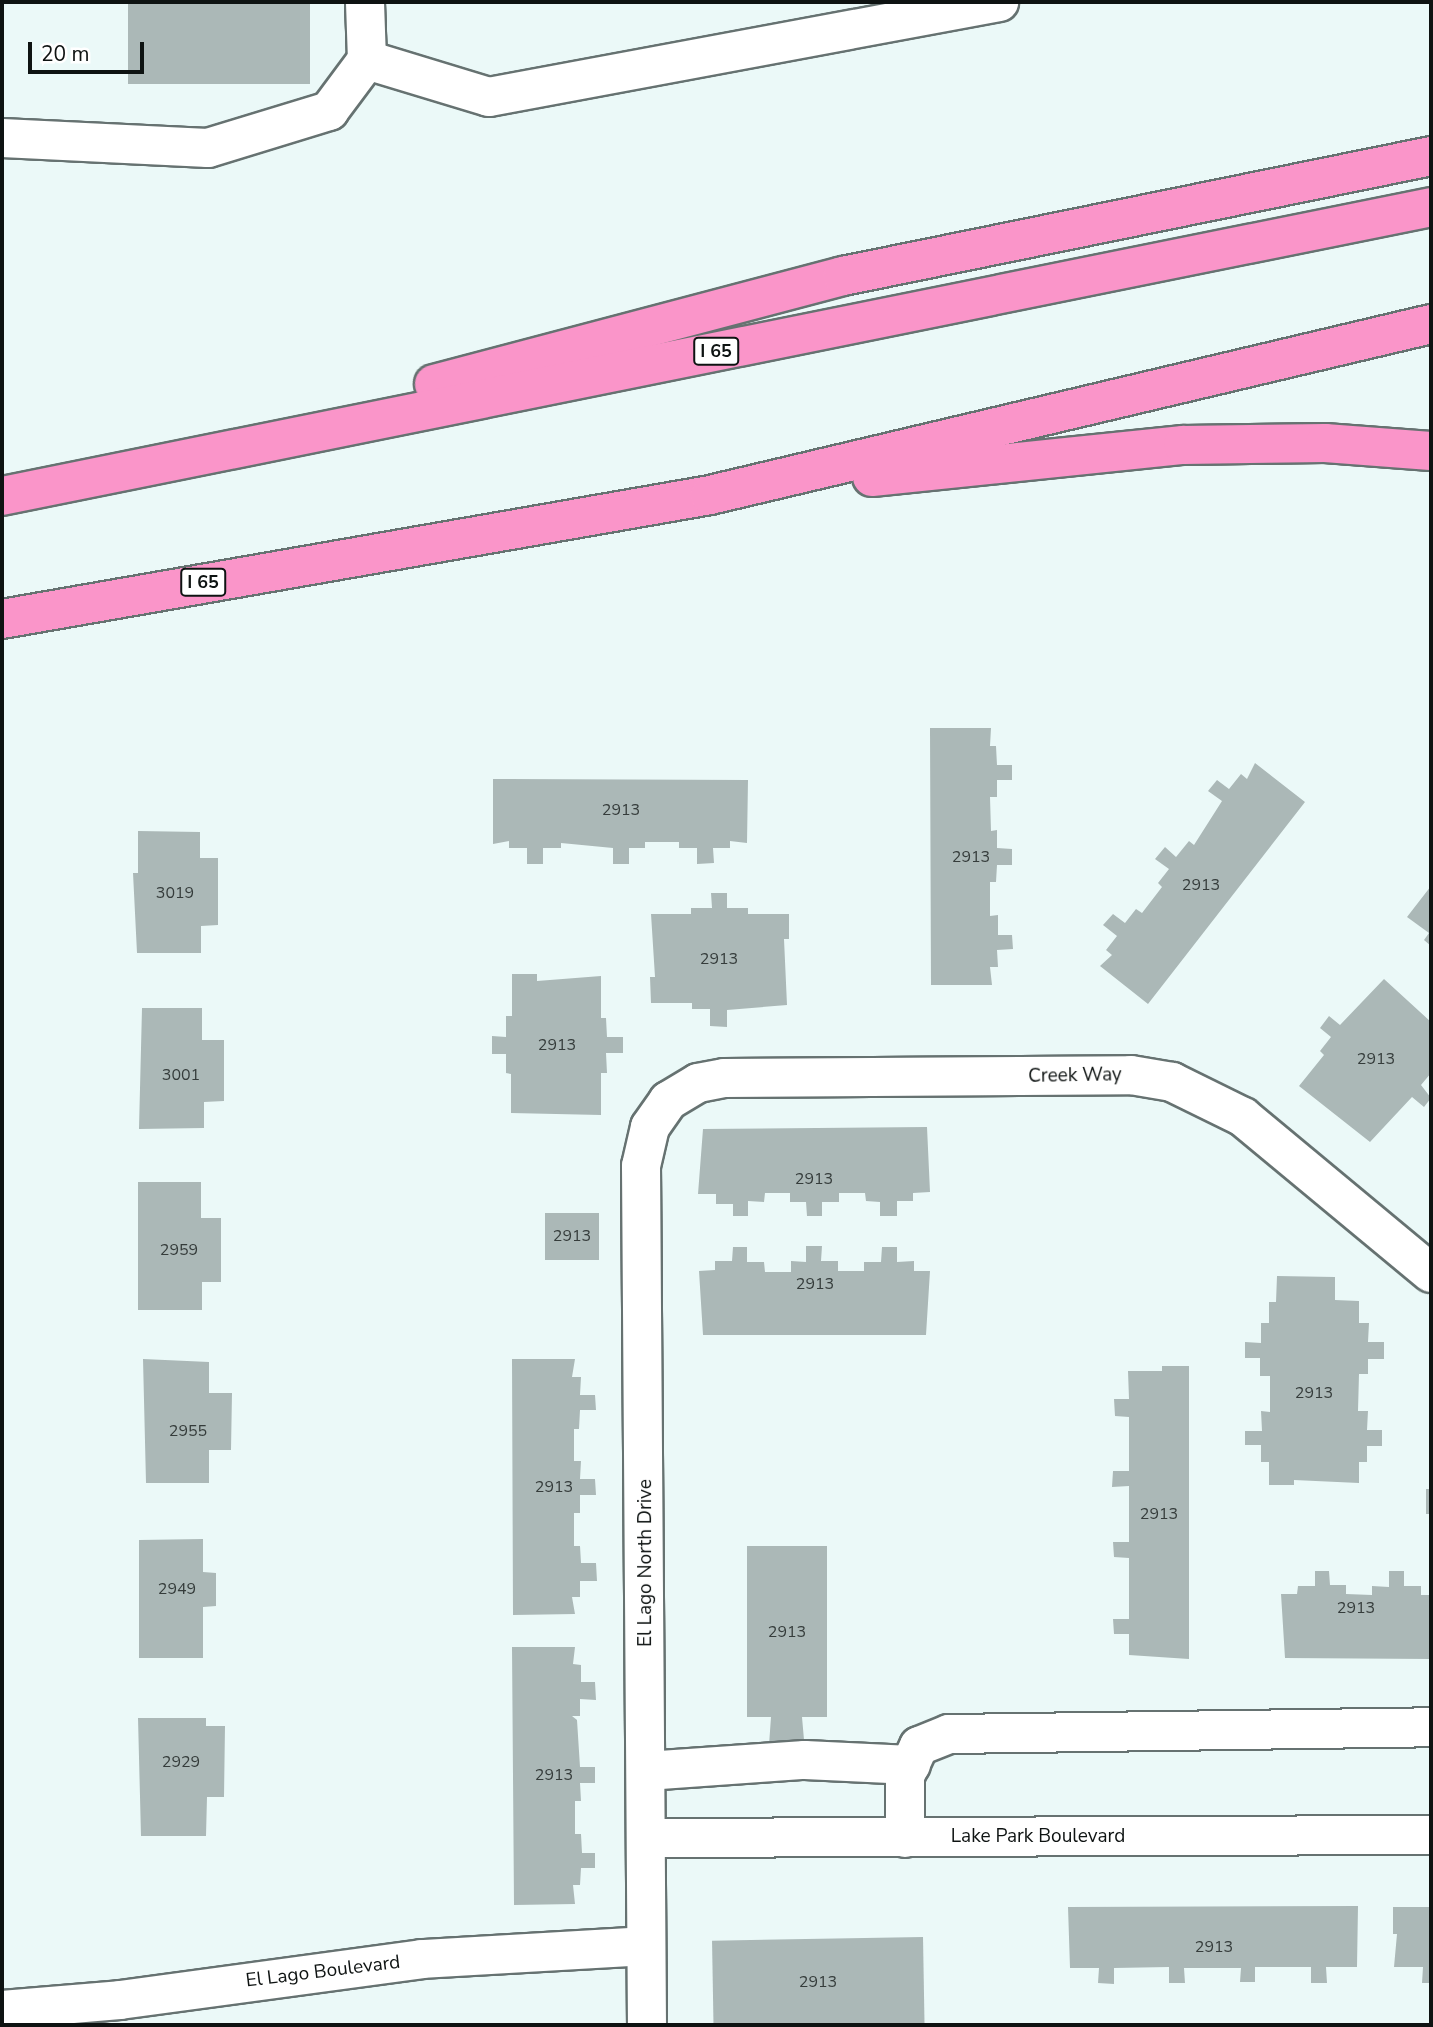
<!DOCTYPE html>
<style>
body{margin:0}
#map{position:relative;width:1433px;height:2027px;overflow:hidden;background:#ebf9f8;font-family:"Nunito Sans",sans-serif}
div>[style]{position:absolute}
.building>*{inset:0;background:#abb8b7;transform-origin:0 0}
.roads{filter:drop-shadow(2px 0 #667271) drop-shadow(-2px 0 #667271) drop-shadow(0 2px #667271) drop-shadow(0 -2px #667271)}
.minor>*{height:38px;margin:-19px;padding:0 19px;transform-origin:19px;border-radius:19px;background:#fff}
.highway>*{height:38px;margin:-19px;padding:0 19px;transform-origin:19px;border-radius:19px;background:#fa95c9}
span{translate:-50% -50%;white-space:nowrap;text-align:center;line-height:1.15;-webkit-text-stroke:7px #fff;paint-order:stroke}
.number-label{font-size:16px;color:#353c3b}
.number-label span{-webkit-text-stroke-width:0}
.shield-label span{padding:2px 5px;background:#fff;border:2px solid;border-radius:5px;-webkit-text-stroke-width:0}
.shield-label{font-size:18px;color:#0e1312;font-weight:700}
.street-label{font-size:19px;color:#0e1312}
.frame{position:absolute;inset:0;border:4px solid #0e1312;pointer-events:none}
.scale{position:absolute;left:28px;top:42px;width:116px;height:32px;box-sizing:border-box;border:4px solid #0e1312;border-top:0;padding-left:9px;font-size:21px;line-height:24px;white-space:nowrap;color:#0e1312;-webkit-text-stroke:5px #fff;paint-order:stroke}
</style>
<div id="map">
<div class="building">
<i style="left:128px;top:2px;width:182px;height:82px"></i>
<i style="clip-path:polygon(930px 728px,991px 728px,990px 746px,996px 746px,997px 765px,1012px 765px,1012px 780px,997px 780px,997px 797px,990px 797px,991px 831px,997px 830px,997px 848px,1012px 849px,1012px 865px,997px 865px,996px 882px,990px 882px,990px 916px,998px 915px,998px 935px,1012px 935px,1013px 949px,997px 950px,998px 967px,990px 967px,992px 985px,931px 985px)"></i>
<i style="clip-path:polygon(1255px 763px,1305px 802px,1148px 1004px,1100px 966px,1112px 955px,1106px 950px,1117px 936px,1103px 925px,1113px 914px,1125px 923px,1136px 909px,1142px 913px,1162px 887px,1158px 883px,1169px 869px,1155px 859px,1165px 847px,1176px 857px,1189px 841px,1194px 845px,1222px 801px,1208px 791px,1217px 780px,1229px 789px,1241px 774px,1247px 779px)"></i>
<i style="clip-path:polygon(493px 779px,748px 780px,747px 843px,730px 841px,730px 848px,713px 848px,714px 863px,697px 864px,697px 848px,679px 848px,679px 842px,645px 842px,645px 848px,629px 848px,629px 864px,613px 864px,613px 848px,561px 843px,561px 848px,543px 848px,543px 864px,527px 864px,527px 848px,509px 848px,509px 841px,493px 844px)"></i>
<i style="clip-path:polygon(138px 831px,200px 832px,200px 858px,218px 858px,218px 925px,201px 926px,201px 953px,137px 953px,133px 873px,138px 873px)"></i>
<i style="clip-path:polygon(1431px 886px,1431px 946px,1424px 940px,1429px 933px,1407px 917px)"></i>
<i style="clip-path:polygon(711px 893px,727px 893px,727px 908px,748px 908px,748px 914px,789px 914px,789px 939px,784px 939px,787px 1005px,727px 1010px,727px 1027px,710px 1026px,710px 1009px,692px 1009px,692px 1003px,651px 1003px,650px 977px,655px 977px,651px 914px,691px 914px,691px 908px,712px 908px)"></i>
<i style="clip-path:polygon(512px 974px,537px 974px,537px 981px,601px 976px,601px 1018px,606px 1018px,607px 1037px,623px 1037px,623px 1053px,606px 1053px,607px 1073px,601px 1073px,601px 1115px,511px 1113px,511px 1074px,506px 1073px,506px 1054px,492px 1054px,492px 1036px,506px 1037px,506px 1016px,512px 1016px)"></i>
<i style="clip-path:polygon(1384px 979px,1431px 1022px,1431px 1073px,1421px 1085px,1431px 1098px,1424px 1107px,1412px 1097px,1370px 1142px,1299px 1086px,1324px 1055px,1320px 1051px,1331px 1037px,1320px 1028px,1329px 1016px,1340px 1025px)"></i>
<i style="clip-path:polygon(142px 1008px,202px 1008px,202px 1040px,224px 1040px,224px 1101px,204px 1102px,204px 1128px,139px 1129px)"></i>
<i style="clip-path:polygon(927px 1127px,930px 1192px,913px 1193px,913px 1201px,897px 1201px,897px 1216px,880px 1216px,880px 1202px,866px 1201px,865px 1193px,839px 1193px,839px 1202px,822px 1202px,822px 1216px,807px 1216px,806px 1202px,790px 1202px,790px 1193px,765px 1193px,764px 1202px,748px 1201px,748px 1216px,733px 1216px,733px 1204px,716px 1204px,716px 1194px,698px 1194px,703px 1129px)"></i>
<i style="clip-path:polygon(138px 1182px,201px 1182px,201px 1218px,221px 1218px,221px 1282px,202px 1282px,202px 1310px,138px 1310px)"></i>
<i style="left:545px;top:1213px;width:54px;height:47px"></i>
<i style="clip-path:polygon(806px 1246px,822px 1246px,821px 1261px,838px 1261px,838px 1271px,864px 1271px,864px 1262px,881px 1262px,882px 1247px,897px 1247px,897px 1262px,914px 1261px,914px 1271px,930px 1271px,926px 1335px,703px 1335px,699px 1271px,715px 1270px,715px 1261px,732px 1261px,733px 1247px,747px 1247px,747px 1262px,764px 1262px,765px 1272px,791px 1272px,791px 1261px,806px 1262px)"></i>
<i style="clip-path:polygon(1277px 1276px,1335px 1277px,1335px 1300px,1359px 1301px,1359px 1323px,1369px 1323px,1368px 1342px,1384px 1342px,1384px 1359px,1368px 1359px,1368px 1374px,1359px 1374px,1358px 1411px,1368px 1411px,1367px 1430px,1382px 1430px,1382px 1446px,1367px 1446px,1367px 1462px,1359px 1462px,1359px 1483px,1294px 1480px,1294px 1485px,1269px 1485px,1269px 1462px,1261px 1462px,1261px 1445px,1245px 1445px,1245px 1431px,1262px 1431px,1261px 1411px,1270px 1412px,1270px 1376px,1260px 1376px,1260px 1358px,1245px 1358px,1245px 1342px,1261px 1343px,1261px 1323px,1269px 1323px,1269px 1302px,1276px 1302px)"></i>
<i style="clip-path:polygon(143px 1359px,209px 1362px,209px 1393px,232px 1393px,231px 1450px,209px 1450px,209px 1483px,146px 1483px)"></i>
<i style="clip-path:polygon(512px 1359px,575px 1359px,572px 1377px,581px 1377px,580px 1395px,595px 1395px,596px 1410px,580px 1410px,579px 1429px,574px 1429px,574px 1461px,581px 1461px,580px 1479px,595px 1479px,596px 1495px,580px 1495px,580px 1513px,574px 1513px,574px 1546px,580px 1546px,581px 1563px,596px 1563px,597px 1581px,580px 1581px,580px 1597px,572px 1597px,575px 1614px,513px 1615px)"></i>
<i style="clip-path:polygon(1162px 1366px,1189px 1366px,1189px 1659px,1129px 1655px,1129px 1634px,1114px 1634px,1113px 1619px,1129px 1619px,1129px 1558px,1114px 1557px,1113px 1542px,1129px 1542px,1129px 1486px,1112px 1487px,1113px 1471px,1129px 1471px,1129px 1417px,1115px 1416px,1114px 1399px,1129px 1399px,1128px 1371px,1162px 1371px)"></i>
<i style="left:1426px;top:1489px;width:5px;height:25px"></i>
<i style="clip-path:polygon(203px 1539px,203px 1572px,216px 1573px,216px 1606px,203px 1607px,203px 1658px,139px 1658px,139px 1540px)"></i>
<i style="clip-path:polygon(747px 1546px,827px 1546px,827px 1717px,802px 1717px,807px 1774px,767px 1773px,771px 1717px,747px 1717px)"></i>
<i style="clip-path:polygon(1315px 1571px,1329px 1571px,1330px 1585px,1346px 1585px,1346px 1594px,1372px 1595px,1372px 1586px,1389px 1587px,1389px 1571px,1404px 1571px,1404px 1586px,1421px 1586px,1421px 1595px,1431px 1595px,1431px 1659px,1285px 1658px,1281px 1594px,1297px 1594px,1298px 1586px,1315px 1586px)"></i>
<i style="clip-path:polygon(512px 1647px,575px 1647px,573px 1664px,581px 1665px,581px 1682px,595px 1682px,596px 1700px,580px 1699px,580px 1716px,572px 1716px,577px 1720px,580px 1767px,595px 1767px,595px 1783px,580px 1783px,581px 1801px,575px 1801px,575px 1834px,581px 1834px,582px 1853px,595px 1853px,595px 1868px,581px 1868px,580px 1885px,573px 1885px,575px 1904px,514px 1905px)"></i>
<i style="clip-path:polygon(138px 1718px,206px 1718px,206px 1726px,225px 1726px,224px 1797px,207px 1797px,206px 1836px,141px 1836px)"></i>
<i style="clip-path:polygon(1358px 1906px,1357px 1967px,1326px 1967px,1327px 1983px,1311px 1983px,1311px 1967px,1255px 1967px,1255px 1982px,1240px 1982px,1241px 1968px,1184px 1968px,1185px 1983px,1169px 1983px,1169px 1967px,1114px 1968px,1114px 1984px,1098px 1983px,1099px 1968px,1070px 1968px,1068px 1907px)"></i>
<i style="clip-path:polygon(1393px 1907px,1431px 1907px,1431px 1983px,1422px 1983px,1423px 1967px,1394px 1967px,1397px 1934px,1393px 1934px)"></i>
<i style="left:923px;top:1937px;width:88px;height:211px;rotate:89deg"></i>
</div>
<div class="roads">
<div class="minor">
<i style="left:367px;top:60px;width:127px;rotate:16.9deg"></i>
<i style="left:489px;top:97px;width:519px;rotate:-10.55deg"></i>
<i style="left:2px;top:138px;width:206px;rotate:2.8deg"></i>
<i style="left:208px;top:148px;width:127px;rotate:-17deg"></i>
<i style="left:329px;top:111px;width:64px;rotate:-53.3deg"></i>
<i style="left:367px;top:60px;width:58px;rotate:-92deg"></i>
<i style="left:646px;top:1771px;width:159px;rotate:-4deg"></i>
<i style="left:805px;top:1760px;width:106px;rotate:2.7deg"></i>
<i style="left:646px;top:1838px;width:785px;rotate:-0.22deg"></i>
<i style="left:905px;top:1838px;width:62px;rotate:-90deg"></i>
<i style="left:905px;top:1776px;width:33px;rotate:-65deg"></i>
<i style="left:919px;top:1746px;width:32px;rotate:-22deg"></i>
<i style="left:949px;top:1734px;width:482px;rotate:-0.8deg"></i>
<i style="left:2px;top:2010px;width:118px;rotate:-4.8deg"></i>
<i style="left:120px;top:2000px;width:305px;rotate:-7.7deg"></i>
<i style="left:422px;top:1959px;width:224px;rotate:-3.3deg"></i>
<i style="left:647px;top:2025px;width:859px;rotate:-90.4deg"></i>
<i style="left:641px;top:1166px;width:40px;rotate:-77deg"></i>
<i style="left:650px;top:1127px;width:32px;rotate:-55deg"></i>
<i style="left:668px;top:1101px;width:35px;rotate:-31deg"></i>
<i style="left:698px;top:1083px;width:26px;rotate:-11deg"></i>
<i style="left:724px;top:1078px;width:407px;rotate:-0.4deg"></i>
<i style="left:1131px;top:1075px;width:42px;rotate:9.7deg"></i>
<i style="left:1172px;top:1082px;width:79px;rotate:26.2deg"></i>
<i style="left:1243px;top:1117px;width:244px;rotate:39.7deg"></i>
</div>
<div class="highway">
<i style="left:434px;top:384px;width:423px;rotate:-14.8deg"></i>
<i style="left:843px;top:276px;width:600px;rotate:-11.53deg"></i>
<i style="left:872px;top:477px;width:313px;rotate:-5.9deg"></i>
<i style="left:1183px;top:445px;width:142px;rotate:-0.8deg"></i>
<i style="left:1325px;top:443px;width:106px;rotate:4.3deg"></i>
<i style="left:2px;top:496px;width:1458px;rotate:-11.43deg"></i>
<i style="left:2px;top:619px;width:719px;rotate:-9.93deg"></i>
<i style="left:710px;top:495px;width:741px;rotate:-13.34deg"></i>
</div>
</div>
<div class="number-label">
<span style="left:621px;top:810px">2913</span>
<span style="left:971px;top:857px">2913</span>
<span style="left:1201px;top:885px">2913</span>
<span style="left:175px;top:893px">3019</span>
<span style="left:719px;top:959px">2913</span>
<span style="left:557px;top:1045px">2913</span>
<span style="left:1376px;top:1059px">2913</span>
<span style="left:181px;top:1075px">3001</span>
<span style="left:814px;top:1179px">2913</span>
<span style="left:572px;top:1236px">2913</span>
<span style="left:179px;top:1250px">2959</span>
<span style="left:815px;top:1284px">2913</span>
<span style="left:1314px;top:1393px">2913</span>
<span style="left:188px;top:1431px">2955</span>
<span style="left:554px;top:1487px">2913</span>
<span style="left:1159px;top:1514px">2913</span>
<span style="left:177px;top:1589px">2949</span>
<span style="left:1356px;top:1608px">2913</span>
<span style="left:787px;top:1632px">2913</span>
<span style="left:181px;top:1762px">2929</span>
<span style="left:554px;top:1775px">2913</span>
<span style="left:1214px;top:1947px">2913</span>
<span style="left:818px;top:1982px">2913</span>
</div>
<div class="shield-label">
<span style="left:716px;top:351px">I 65</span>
<span style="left:203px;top:582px">I 65</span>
</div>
<div class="street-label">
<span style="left:1075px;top:1076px;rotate:-1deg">Creek Way</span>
<span style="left:646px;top:1563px;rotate:-90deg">El Lago North Drive</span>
<span style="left:1038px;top:1837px">Lake Park Boulevard</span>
<span style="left:323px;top:1972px;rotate:-7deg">El Lago Boulevard</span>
</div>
<div class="frame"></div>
<div class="scale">20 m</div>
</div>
